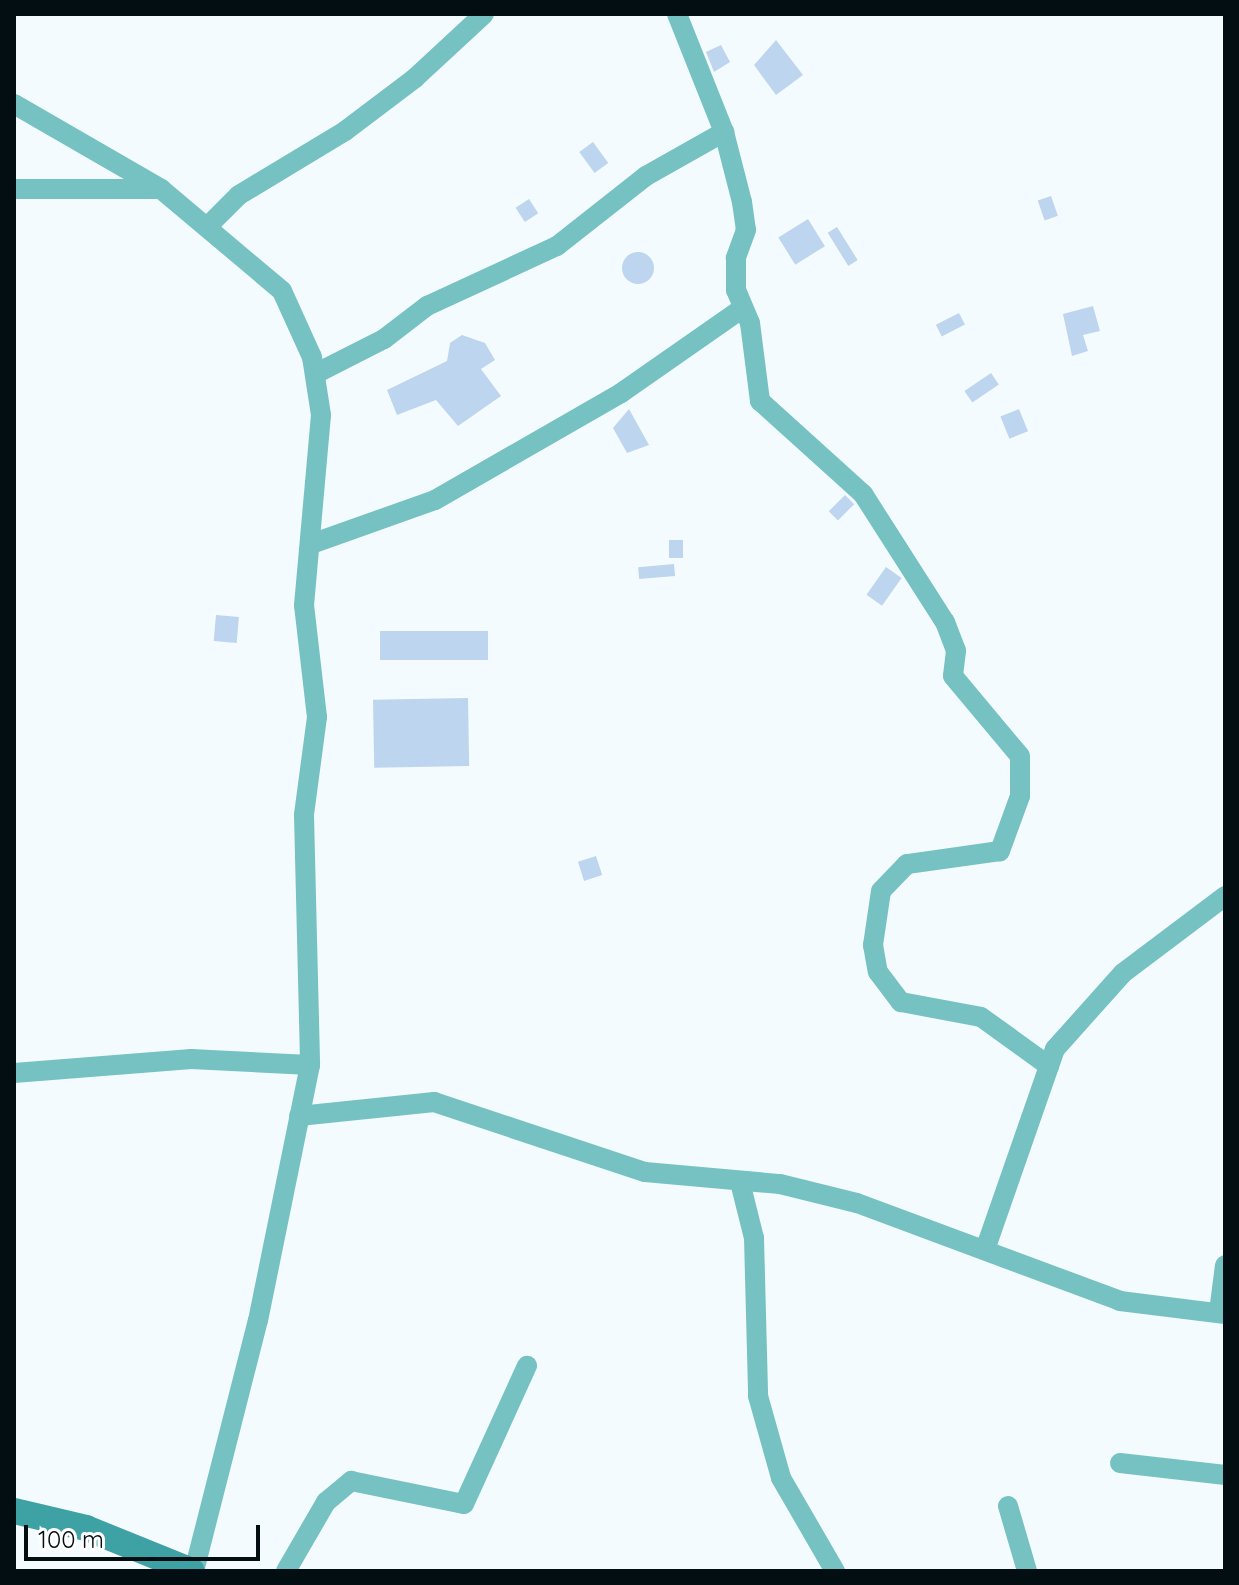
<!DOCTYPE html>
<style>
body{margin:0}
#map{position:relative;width:1239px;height:1585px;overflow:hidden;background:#f4fbfe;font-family:Quicksand,sans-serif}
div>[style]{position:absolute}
.building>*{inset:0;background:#bdd5ee;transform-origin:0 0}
.round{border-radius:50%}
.minor>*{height:20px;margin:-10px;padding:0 10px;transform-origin:10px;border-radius:10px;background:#76c2c3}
.secondary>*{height:26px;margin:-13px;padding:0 13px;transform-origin:13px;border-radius:13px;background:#3ea1a3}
span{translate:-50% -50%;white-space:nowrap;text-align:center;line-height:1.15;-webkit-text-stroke:6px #fff;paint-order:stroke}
.frame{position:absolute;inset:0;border:16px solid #030e12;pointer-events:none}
.scale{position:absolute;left:24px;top:1525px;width:236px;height:36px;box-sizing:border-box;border:4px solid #030e12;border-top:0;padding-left:10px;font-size:24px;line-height:28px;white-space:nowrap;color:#030e12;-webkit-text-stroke:6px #fff;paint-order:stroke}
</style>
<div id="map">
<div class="building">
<i style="clip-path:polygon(776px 40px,803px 75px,776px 95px,754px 65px)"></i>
<i style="clip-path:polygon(721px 45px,730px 62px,714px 72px,706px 52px)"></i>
<i style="left:593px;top:142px;width:26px;height:17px;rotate:54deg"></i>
<i style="left:1051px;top:196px;width:21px;height:14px;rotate:71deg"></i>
<i style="left:529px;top:199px;width:17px;height:16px;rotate:57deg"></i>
<i style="left:808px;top:219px;width:32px;height:35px;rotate:58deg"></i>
<i style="left:837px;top:227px;width:39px;height:11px;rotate:58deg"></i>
<i class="round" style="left:622px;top:252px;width:32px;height:32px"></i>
<i style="clip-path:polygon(1093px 306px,1100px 331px,1083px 335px,1088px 351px,1072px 356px,1063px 314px)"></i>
<i style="left:959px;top:313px;width:13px;height:26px;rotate:63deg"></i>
<i style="clip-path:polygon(462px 335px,485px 343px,495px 360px,481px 369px,501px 396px,458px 426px,436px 400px,397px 415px,387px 390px,447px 361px,450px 343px)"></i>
<i style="left:991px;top:373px;width:14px;height:32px;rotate:56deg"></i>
<i style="clip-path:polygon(629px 409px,649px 445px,627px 453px,613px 428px)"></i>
<i style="left:1019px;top:409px;width:24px;height:20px;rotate:68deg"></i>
<i style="left:845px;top:495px;width:13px;height:23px;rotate:45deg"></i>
<i style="left:669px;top:540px;width:14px;height:18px"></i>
<i style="left:674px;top:564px;width:12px;height:36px;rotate:85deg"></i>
<i style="left:886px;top:567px;width:19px;height:34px;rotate:35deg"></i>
<i style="left:216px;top:615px;width:23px;height:26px;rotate:5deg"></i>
<i style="left:380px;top:631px;width:108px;height:29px"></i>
<i style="left:468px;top:698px;width:68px;height:95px;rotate:89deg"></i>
<i style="left:596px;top:856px;width:20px;height:19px;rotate:72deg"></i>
</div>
<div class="minor">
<i style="left:677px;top:14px;width:127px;rotate:68.3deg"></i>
<i style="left:724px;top:132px;width:72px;rotate:75.6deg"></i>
<i style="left:742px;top:202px;width:28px;rotate:82deg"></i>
<i style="left:746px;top:230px;width:30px;rotate:110deg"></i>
<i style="left:736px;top:258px;width:32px;rotate:90deg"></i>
<i style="left:736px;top:290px;width:36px;rotate:67deg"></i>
<i style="left:750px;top:323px;width:79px;rotate:82.7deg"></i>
<i style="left:760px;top:401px;width:139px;rotate:42.1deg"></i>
<i style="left:863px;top:494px;width:152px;rotate:57.4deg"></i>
<i style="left:945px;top:622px;width:31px;rotate:69deg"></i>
<i style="left:956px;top:651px;width:25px;rotate:97deg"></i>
<i style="left:953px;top:676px;width:104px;rotate:50.1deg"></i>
<i style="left:1020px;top:756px;width:40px;rotate:90deg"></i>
<i style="left:1020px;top:796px;width:59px;rotate:110deg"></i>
<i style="left:1000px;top:851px;width:94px;rotate:172deg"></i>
<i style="left:907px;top:864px;width:37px;rotate:134deg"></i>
<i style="left:881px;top:891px;width:55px;rotate:98.4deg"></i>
<i style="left:873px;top:945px;width:27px;rotate:80deg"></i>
<i style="left:878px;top:972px;width:38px;rotate:53deg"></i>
<i style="left:901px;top:1002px;width:81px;rotate:10.6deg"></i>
<i style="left:981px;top:1017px;width:84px;rotate:35.8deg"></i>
<i style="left:14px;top:104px;width:170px;rotate:30deg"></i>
<i style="left:161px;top:189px;width:158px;rotate:40.1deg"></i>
<i style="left:282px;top:291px;width:72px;rotate:65.6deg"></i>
<i style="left:312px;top:357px;width:59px;rotate:81.2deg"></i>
<i style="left:321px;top:415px;width:191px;rotate:95.1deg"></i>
<i style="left:304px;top:605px;width:113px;rotate:83.4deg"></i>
<i style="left:317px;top:717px;width:99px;rotate:97.6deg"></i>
<i style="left:304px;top:815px;width:250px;rotate:88.6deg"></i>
<i style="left:310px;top:1065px;width:260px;rotate:101.5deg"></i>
<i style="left:258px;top:1320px;width:259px;rotate:104.3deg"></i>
<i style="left:14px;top:189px;width:143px"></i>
<i style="left:207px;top:227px;width:45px;rotate:-45deg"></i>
<i style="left:239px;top:195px;width:124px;rotate:-31.1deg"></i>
<i style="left:345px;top:131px;width:88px;rotate:-37.1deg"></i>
<i style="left:415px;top:78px;width:94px;rotate:-42.8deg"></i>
<i style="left:315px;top:374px;width:77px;rotate:-26.9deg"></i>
<i style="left:384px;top:339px;width:54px;rotate:-37.5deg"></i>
<i style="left:427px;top:306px;width:143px;rotate:-24.8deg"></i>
<i style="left:557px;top:246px;width:113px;rotate:-38.2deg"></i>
<i style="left:646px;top:176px;width:90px;rotate:-29.4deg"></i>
<i style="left:314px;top:543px;width:128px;rotate:-19.6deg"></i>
<i style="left:435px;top:500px;width:215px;rotate:-29.9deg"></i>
<i style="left:621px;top:393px;width:149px;rotate:-34.9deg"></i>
<i style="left:14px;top:1073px;width:178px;rotate:-4.5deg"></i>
<i style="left:191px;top:1059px;width:119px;rotate:2.9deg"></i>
<i style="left:299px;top:1116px;width:136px;rotate:-5.9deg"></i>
<i style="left:434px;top:1102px;width:222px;rotate:18.4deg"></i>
<i style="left:645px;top:1172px;width:136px;rotate:5.1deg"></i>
<i style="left:780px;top:1184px;width:79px;rotate:13.9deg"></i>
<i style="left:857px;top:1203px;width:281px;rotate:20.4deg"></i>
<i style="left:1120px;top:1301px;width:106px;rotate:7.1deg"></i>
<i style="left:741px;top:1186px;width:54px;rotate:76deg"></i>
<i style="left:754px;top:1238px;width:158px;rotate:88.5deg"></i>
<i style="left:758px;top:1396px;width:85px;rotate:74.3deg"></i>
<i style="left:781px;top:1478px;width:108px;rotate:59.9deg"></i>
<i style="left:986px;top:1247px;width:210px;rotate:-70.8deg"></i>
<i style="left:1055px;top:1049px;width:102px;rotate:-48.2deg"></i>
<i style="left:1123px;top:973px;width:128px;rotate:-37deg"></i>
<i style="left:1219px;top:1312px;width:47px;rotate:-82.7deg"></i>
<i style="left:1120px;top:1463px;width:106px;rotate:6.5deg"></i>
<i style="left:1008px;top:1506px;width:68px;rotate:73.7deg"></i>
<i style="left:286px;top:1571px;width:80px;rotate:-59.9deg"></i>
<i style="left:326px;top:1502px;width:33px;rotate:-40deg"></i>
<i style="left:351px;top:1481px;width:115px;rotate:11.5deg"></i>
<i style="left:464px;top:1504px;width:152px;rotate:-65.5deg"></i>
</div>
<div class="secondary">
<i style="left:14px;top:1511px;width:74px;rotate:13.3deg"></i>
<i style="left:86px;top:1528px;width:114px;rotate:22.1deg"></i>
</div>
<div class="frame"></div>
<div class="scale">100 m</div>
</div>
